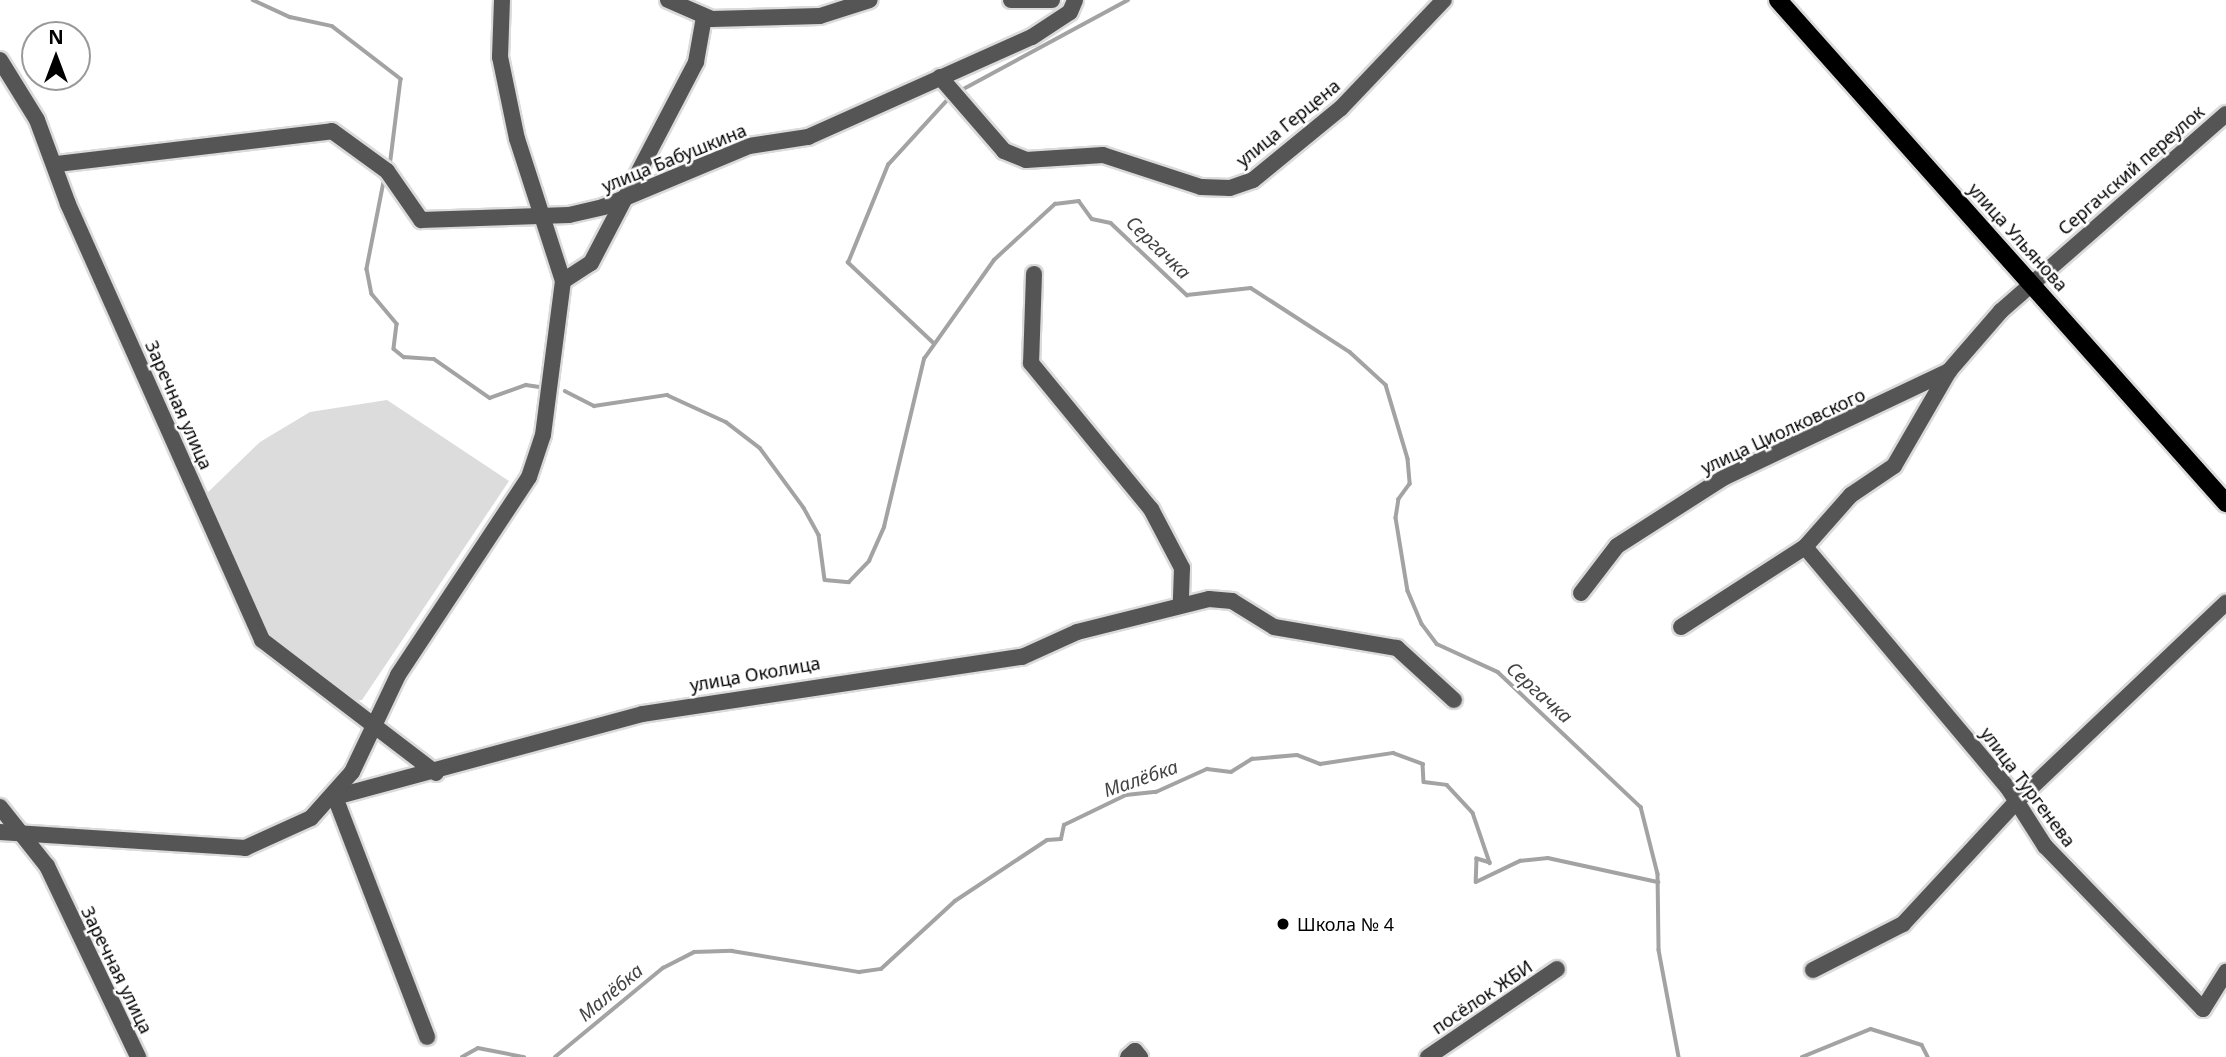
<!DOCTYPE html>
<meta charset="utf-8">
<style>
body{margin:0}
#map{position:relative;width:2226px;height:1057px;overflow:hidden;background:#fff;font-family:"Noto Sans",sans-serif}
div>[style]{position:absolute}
.green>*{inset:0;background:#dcdcdc}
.stream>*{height:3.5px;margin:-1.75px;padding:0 1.75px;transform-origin:1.75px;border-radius:1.75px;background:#a3a3a3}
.roads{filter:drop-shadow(2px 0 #dbdbdb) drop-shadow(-2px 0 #dbdbdb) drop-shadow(0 2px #dbdbdb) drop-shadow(0 -2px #dbdbdb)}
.minor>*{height:16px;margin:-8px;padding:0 8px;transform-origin:8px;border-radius:8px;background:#555}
.major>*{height:18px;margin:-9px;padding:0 9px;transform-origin:9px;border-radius:9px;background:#000}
.dots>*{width:19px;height:19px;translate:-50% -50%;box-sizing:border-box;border:4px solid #fff;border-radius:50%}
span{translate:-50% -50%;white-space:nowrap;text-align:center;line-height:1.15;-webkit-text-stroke:5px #fff;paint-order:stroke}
.street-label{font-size:18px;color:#000}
.poi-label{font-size:18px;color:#000}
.left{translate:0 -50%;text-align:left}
.water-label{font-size:19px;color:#444;font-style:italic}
.north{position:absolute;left:21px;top:21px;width:70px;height:70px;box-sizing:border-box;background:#fff;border:2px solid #999;border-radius:50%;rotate:0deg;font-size:19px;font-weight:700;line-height:28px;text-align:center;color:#000}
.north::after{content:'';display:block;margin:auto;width:24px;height:32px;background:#000;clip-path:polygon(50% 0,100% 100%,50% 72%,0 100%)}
</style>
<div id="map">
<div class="green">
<i style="clip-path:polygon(387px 400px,509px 481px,362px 700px,354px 701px,275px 643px,203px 497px,260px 442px,310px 412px)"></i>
</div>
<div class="stream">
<i style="left:253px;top:0;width:41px;rotate:24.7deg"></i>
<i style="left:290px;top:17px;width:43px;rotate:12.1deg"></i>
<i style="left:332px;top:26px;width:87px;rotate:37.5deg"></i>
<i style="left:401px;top:79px;width:89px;rotate:97.1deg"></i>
<i style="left:958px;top:92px;width:193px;rotate:-28.4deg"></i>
<i style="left:385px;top:177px;width:94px;rotate:101.1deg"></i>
<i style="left:367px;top:269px;width:25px;rotate:79deg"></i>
<i style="left:372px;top:294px;width:39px;rotate:50deg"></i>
<i style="left:397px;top:324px;width:25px;rotate:97deg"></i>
<i style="left:394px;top:349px;width:13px;rotate:39deg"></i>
<i style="left:404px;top:357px;width:30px;rotate:4deg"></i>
<i style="left:434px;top:359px;width:68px;rotate:34.9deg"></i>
<i style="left:490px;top:398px;width:38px;rotate:-20deg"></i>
<i style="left:526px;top:385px;width:15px;rotate:8deg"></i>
<i style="left:933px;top:343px;width:117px;rotate:-136.7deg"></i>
<i style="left:848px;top:263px;width:106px;rotate:-67.8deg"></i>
<i style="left:888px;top:165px;width:93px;rotate:-47.6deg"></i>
<i style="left:565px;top:391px;width:33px;rotate:27deg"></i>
<i style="left:594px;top:406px;width:74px;rotate:-8.6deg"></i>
<i style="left:667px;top:395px;width:65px;rotate:24.6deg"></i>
<i style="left:726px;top:422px;width:43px;rotate:37.4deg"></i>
<i style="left:760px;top:448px;width:74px;rotate:53.7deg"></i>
<i style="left:804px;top:508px;width:31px;rotate:61deg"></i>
<i style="left:819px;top:535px;width:45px;rotate:82.4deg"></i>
<i style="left:825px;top:580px;width:24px;rotate:5deg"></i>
<i style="left:849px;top:582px;width:29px;rotate:-46deg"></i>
<i style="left:869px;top:561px;width:37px;rotate:-66deg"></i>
<i style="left:884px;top:527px;width:173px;rotate:-76.6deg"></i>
<i style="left:924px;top:359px;width:121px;rotate:-54.7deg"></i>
<i style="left:994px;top:260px;width:83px;rotate:-42.6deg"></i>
<i style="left:1055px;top:204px;width:24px;rotate:-7deg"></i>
<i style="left:1079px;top:201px;width:22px;rotate:54deg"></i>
<i style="left:1092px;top:219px;width:19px;rotate:12deg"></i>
<i style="left:1111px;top:223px;width:105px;rotate:43.5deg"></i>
<i style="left:1187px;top:295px;width:64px;rotate:-6.2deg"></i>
<i style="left:1251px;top:288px;width:118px;rotate:32.9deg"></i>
<i style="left:1350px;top:352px;width:49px;rotate:42.5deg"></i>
<i style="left:1386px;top:385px;width:77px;rotate:73.4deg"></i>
<i style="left:1408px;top:459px;width:25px;rotate:85deg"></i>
<i style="left:1410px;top:484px;width:19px;rotate:126deg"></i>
<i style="left:1399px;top:499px;width:19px;rotate:99deg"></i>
<i style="left:1396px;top:518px;width:74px;rotate:80.7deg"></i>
<i style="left:1408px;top:591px;width:36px;rotate:67deg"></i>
<i style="left:1422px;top:624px;width:25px;rotate:53deg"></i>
<i style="left:1437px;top:644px;width:67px;rotate:24.7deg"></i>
<i style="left:1498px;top:672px;width:197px;rotate:43.4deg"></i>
<i style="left:1641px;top:807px;width:69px;rotate:75.8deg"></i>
<i style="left:1658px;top:874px;width:76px;rotate:89.2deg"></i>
<i style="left:1659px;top:950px;width:109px;rotate:79.4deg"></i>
<i style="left:462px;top:1057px;width:18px;rotate:-29deg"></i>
<i style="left:478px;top:1048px;width:47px;rotate:11.1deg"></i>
<i style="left:555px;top:1057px;width:140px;rotate:-39.5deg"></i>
<i style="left:663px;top:968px;width:35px;rotate:-27deg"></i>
<i style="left:694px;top:952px;width:38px;rotate:-2deg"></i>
<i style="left:732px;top:951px;width:129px;rotate:9.4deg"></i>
<i style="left:859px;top:972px;width:22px;rotate:-8deg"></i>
<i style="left:881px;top:969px;width:100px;rotate:-42.6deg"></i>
<i style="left:955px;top:901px;width:110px;rotate:-33.5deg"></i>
<i style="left:1047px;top:840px;width:14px;rotate:-4deg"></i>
<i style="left:1061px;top:839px;width:14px;rotate:-78deg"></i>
<i style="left:1064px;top:825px;width:69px;rotate:-25.8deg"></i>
<i style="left:1126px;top:795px;width:30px;rotate:-6deg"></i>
<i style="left:1156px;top:792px;width:56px;rotate:-24.3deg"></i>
<i style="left:1207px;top:769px;width:24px;rotate:7deg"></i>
<i style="left:1231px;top:772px;width:25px;rotate:-32deg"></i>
<i style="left:1252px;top:759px;width:45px;rotate:-5.1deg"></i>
<i style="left:1297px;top:755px;width:25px;rotate:21deg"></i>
<i style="left:1320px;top:764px;width:74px;rotate:-8.6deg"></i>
<i style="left:1393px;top:753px;width:32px;rotate:20deg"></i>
<i style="left:1423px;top:764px;width:18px;rotate:87deg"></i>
<i style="left:1424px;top:782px;width:23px;rotate:7deg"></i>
<i style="left:1447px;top:785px;width:38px;rotate:47deg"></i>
<i style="left:1473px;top:813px;width:53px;rotate:71.2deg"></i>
<i style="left:1490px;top:863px;width:14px;rotate:-163deg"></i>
<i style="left:1477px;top:859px;width:23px;rotate:92deg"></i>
<i style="left:1476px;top:882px;width:49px;rotate:-25.5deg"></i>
<i style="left:1520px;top:861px;width:28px;rotate:-6deg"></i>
<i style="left:1548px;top:858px;width:113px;rotate:12.3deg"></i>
<i style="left:1802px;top:1057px;width:74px;rotate:-22.1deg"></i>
<i style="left:1871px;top:1029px;width:53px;rotate:17.4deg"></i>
<i style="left:1922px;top:1045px;width:13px;rotate:63deg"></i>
</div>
<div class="roads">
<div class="minor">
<i style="left:668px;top:0;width:48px;rotate:23.4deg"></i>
<i style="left:712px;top:19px;width:108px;rotate:-1.6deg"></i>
<i style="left:820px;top:16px;width:52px;rotate:-17.7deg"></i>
<i style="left:1011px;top:0;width:41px"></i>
<i style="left:0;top:60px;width:70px;rotate:58.3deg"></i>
<i style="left:37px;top:120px;width:90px;rotate:69.7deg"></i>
<i style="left:68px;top:204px;width:477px;rotate:66deg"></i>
<i style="left:262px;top:640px;width:219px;rotate:37.4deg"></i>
<i style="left:940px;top:77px;width:98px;rotate:49.1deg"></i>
<i style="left:1004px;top:151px;width:24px;rotate:22deg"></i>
<i style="left:1026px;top:160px;width:77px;rotate:-3.7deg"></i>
<i style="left:1103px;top:155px;width:103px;rotate:18.1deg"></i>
<i style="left:1201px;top:187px;width:29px;rotate:2deg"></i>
<i style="left:1230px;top:188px;width:24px;rotate:-19deg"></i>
<i style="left:1253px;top:180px;width:114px;rotate:-39.3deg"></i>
<i style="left:1341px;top:108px;width:149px;rotate:-46.4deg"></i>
<i style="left:57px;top:164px;width:277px;rotate:-6.8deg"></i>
<i style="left:332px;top:131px;width:68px;rotate:36deg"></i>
<i style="left:387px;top:171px;width:60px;rotate:55.2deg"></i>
<i style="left:421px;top:220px;width:148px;rotate:-1.9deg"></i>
<i style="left:569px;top:215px;width:35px;rotate:-13deg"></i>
<i style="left:603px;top:207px;width:158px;rotate:-22.7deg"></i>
<i style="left:749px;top:146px;width:60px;rotate:-8.7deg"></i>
<i style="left:808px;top:137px;width:245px;rotate:-24.1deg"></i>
<i style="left:1032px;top:37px;width:45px;rotate:-33.3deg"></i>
<i style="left:1070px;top:12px;width:13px;rotate:-67deg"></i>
<i style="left:1034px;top:274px;width:89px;rotate:91.9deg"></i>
<i style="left:1031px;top:363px;width:189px;rotate:50.6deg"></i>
<i style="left:1151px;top:509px;width:67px;rotate:62.3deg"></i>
<i style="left:1182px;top:568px;width:36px;rotate:92deg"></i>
<i style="left:563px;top:281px;width:33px;rotate:-33deg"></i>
<i style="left:591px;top:263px;width:227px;rotate:-62.4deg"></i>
<i style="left:696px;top:62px;width:46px;rotate:-79.9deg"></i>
<i style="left:1805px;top:547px;width:315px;rotate:49.9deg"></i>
<i style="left:2008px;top:788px;width:69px;rotate:57.5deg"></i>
<i style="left:2045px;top:846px;width:227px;rotate:45.9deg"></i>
<i style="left:2203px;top:1009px;width:44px;rotate:-58.1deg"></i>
<i style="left:1581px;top:593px;width:59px;rotate:-52.5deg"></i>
<i style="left:1617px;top:546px;width:128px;rotate:-32.6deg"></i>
<i style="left:1725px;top:477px;width:248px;rotate:-25.3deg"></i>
<i style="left:1949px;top:371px;width:79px;rotate:-49.1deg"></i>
<i style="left:2001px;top:311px;width:299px;rotate:-41.2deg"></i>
<i style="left:1681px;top:627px;width:148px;rotate:-32.8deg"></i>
<i style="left:1805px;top:547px;width:69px;rotate:-48.5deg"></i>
<i style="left:1851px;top:495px;width:52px;rotate:-34deg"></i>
<i style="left:1894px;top:466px;width:110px;rotate:-59.9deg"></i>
<i style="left:335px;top:797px;width:319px;rotate:-15.1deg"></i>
<i style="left:643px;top:714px;width:383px;rotate:-8.6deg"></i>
<i style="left:1022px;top:657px;width:60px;rotate:-24.4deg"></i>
<i style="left:1077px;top:632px;width:136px;rotate:-14deg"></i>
<i style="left:1209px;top:599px;width:23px;rotate:5deg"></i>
<i style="left:1232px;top:601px;width:49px;rotate:31.8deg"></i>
<i style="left:1274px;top:627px;width:125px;rotate:9.7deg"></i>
<i style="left:1397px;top:648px;width:77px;rotate:42.4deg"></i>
<i style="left:335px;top:797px;width:257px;rotate:69deg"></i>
<i style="left:0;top:807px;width:75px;rotate:51.5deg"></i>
<i style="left:47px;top:866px;width:212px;rotate:64.5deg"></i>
<i style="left:0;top:832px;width:246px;rotate:3.7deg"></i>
<i style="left:245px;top:848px;width:72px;rotate:-24.4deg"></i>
<i style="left:311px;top:818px;width:62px;rotate:-48.3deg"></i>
<i style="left:352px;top:772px;width:107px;rotate:-64.6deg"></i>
<i style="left:398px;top:675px;width:237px;rotate:-56.5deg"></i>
<i style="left:529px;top:477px;width:44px;rotate:-71.6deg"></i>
<i style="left:543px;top:435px;width:155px;rotate:-82.6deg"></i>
<i style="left:563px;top:281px;width:149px;rotate:-107.9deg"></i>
<i style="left:517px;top:139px;width:84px;rotate:-101.7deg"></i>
<i style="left:500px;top:57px;width:57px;rotate:-88deg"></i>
<i style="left:1813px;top:970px;width:101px;rotate:-27.1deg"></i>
<i style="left:1903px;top:924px;width:168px;rotate:-47.2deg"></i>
<i style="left:2017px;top:801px;width:288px;rotate:-43.5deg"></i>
<i style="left:1128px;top:1057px;width:9px;rotate:-41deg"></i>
<i style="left:1135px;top:1051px;width:8px;rotate:50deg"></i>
<i style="left:1428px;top:1057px;width:156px;rotate:-34.3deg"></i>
</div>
<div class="major">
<i style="left:1778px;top:0;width:674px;rotate:48.31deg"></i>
</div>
</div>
<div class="dots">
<i style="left:1283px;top:924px;background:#000"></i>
</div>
<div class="street-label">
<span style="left:1288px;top:123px;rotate:-39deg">улица Герцена</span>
<span style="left:674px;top:158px;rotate:-22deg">улица Бабушкина</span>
<span style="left:2131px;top:170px;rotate:-41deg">Сергачский переулок</span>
<span style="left:2018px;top:237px;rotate:48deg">улица Ульянова</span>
<span style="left:179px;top:405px;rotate:66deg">Заречная улица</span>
<span style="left:1783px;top:431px;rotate:-25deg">улица Циолковского</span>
<span style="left:755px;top:674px;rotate:-10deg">улица Околица</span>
<span style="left:2028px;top:787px;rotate:53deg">улица Тургенева</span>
<span style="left:117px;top:970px;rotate:64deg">Заречная улица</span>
<span style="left:1482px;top:997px;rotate:-34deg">посёлок ЖБИ</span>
</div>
<div class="poi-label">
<span class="left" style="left:1297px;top:924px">Школа № 4</span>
</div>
<div class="water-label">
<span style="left:1158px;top:248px;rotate:44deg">Сергачка</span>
<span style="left:1539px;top:693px;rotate:42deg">Сергачка</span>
<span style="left:1141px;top:779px;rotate:-19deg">Малёбка</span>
<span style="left:611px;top:993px;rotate:-40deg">Малёбка</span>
</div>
<div class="north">N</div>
</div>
